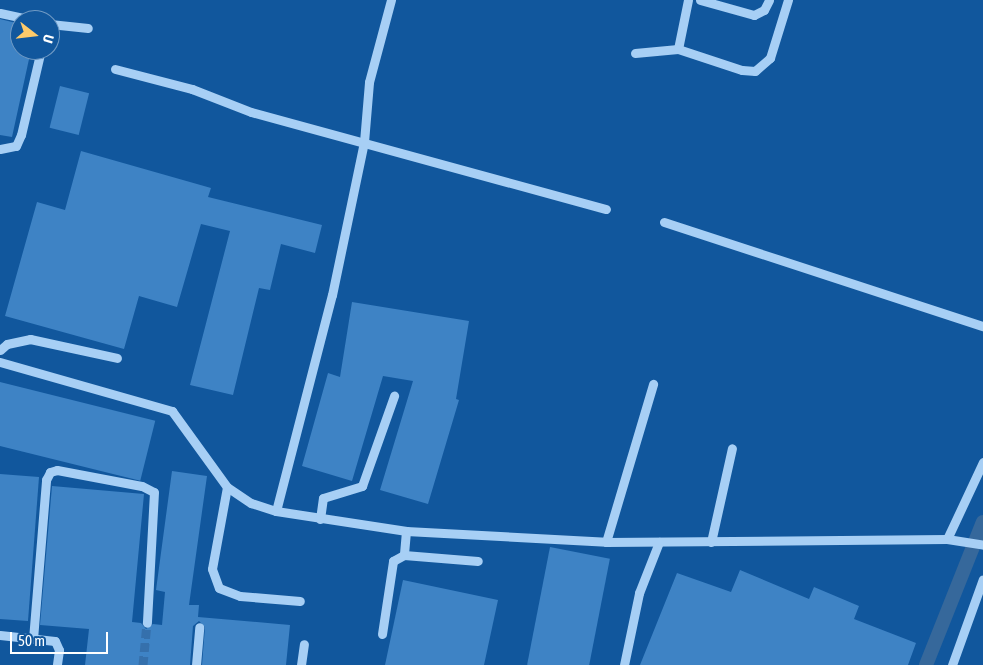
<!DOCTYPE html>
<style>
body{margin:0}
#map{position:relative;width:983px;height:665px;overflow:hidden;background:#11579d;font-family:"Asap Condensed",sans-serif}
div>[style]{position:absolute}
.canal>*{height:14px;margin:-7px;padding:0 7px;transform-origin:7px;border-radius:7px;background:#36689b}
.building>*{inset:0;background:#3e83c5;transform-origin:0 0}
.minor-tunnel>*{height:9px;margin-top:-4.5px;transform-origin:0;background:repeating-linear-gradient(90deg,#3570ac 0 9px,transparent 0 13.5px)}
.minor>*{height:9px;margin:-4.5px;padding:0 4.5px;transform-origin:4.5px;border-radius:4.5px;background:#a7cff5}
span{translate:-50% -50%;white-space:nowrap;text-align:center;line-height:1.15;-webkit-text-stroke:4px #11579d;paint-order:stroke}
.north{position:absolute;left:10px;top:10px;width:50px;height:50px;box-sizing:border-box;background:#11579d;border:1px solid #709ac4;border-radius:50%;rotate:106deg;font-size:14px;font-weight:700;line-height:20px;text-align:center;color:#fff}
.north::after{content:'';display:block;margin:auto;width:18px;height:22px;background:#ffcb6a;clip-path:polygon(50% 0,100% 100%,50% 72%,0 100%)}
.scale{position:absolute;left:10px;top:632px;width:98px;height:22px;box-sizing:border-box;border:2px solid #fff;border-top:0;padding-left:6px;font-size:15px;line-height:18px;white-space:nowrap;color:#fff;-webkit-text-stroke:4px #11579d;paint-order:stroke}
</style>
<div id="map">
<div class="canal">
<i style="left:926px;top:665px;width:154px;rotate:-68.3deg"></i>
</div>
<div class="building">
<i style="clip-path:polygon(0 19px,20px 24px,20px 50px,31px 50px,12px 137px,0 135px)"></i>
<i style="left:60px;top:86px;width:30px;height:43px;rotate:14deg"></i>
<i style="clip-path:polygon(81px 151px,211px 188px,208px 197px,322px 225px,315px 253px,281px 244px,270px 290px,259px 288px,233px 395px,190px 385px,230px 231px,201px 224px,177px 307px,139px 296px,124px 349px,5px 316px,37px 202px,65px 210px)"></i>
<i style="clip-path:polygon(352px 302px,469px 321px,456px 399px,459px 400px,428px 504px,380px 490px,413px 381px,383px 376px,352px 481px,302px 466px,328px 373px,340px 377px)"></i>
<i style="left:0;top:382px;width:160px;height:62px;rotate:14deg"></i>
<i style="clip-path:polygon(172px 471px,207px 476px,189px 605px,199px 605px,198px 617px,290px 625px,286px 665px,202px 665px,205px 627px,199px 621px,193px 626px,190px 665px,85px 665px,89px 629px,40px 625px,52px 486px,144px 494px,132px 622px,141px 623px,146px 629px,153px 624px,162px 625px,165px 592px,156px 590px)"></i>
<i style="clip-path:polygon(0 474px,39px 477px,28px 621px,0 619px)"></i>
<i style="left:550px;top:547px;width:61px;height:120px;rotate:11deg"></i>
<i style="clip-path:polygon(740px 570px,809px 599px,814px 587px,859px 606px,854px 619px,916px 643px,908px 665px,640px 665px,677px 573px,731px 592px)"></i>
<i style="clip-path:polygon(403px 580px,498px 600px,484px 665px,385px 665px)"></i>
</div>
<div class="minor-tunnel">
<i style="left:143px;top:665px;width:42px;rotate:-84.6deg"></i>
</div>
<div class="minor">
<i style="left:700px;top:0;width:56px;rotate:15.5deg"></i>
<i style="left:754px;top:15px;width:11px;rotate:-27deg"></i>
<i style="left:764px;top:10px;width:11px;rotate:-63deg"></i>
<i style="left:0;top:13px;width:33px;rotate:12deg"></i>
<i style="left:50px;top:24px;width:38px;rotate:6deg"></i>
<i style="left:678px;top:49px;width:50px;rotate:-78.5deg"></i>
<i style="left:635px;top:53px;width:43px;rotate:-5.3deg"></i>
<i style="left:678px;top:49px;width:67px;rotate:18.2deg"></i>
<i style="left:742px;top:70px;width:13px;rotate:4deg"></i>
<i style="left:755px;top:71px;width:20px;rotate:-41deg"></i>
<i style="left:770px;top:58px;width:61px;rotate:-72.8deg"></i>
<i style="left:115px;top:69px;width:80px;rotate:14.6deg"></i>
<i style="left:192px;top:89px;width:63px;rotate:21.3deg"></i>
<i style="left:251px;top:112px;width:368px;rotate:15.3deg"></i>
<i style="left:0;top:149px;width:16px;rotate:-11deg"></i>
<i style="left:16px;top:146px;width:12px;rotate:-66deg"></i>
<i style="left:21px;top:135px;width:87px;rotate:-76.8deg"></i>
<i style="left:664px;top:222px;width:336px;rotate:18.1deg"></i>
<i style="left:0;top:350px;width:9px;rotate:-41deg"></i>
<i style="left:7px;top:344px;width:24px;rotate:-12deg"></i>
<i style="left:30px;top:339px;width:89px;rotate:12.3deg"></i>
<i style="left:0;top:362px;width:179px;rotate:15.9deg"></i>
<i style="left:172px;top:411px;width:94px;rotate:54.1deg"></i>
<i style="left:227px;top:487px;width:29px;rotate:34deg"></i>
<i style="left:251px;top:503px;width:26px;rotate:18deg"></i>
<i style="left:276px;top:511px;width:132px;rotate:8.7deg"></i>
<i style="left:406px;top:531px;width:200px;rotate:3.1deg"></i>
<i style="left:606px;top:542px;width:341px;rotate:-0.5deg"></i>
<i style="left:947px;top:539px;width:36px;rotate:9deg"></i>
<i style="left:227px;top:487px;width:83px;rotate:100.4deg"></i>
<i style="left:212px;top:569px;width:20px;rotate:70deg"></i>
<i style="left:219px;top:588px;width:22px;rotate:21deg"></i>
<i style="left:240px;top:596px;width:60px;rotate:4.8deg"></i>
<i style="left:276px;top:511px;width:223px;rotate:-75.5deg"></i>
<i style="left:332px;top:295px;width:156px;rotate:-78.2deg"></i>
<i style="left:364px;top:142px;width:60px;rotate:-85.2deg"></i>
<i style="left:369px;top:82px;width:85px;rotate:-75deg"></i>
<i style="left:320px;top:519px;width:21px;rotate:-82deg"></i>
<i style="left:323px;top:498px;width:41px;rotate:-17.1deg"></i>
<i style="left:362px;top:486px;width:96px;rotate:-70.4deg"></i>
<i style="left:406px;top:531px;width:24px;rotate:95deg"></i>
<i style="left:404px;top:555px;width:74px;rotate:4.6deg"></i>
<i style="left:947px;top:539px;width:85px;rotate:-64.9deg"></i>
<i style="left:606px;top:542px;width:165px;rotate:-73.4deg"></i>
<i style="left:711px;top:542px;width:96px;rotate:-77.4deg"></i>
<i style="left:382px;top:634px;width:74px;rotate:-81.4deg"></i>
<i style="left:393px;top:561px;width:13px;rotate:-29deg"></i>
<i style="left:0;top:635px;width:55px;rotate:6.2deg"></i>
<i style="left:55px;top:641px;width:10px;rotate:66deg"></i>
<i style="left:59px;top:650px;width:15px;rotate:98deg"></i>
<i style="left:33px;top:639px;width:160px;rotate:-85.3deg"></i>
<i style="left:46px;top:480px;width:9px;rotate:-63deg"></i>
<i style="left:50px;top:472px;width:7px;rotate:-16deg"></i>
<i style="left:57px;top:470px;width:86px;rotate:10.7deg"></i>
<i style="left:142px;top:486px;width:13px;rotate:27deg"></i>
<i style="left:154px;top:492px;width:131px;rotate:93.1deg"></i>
<i style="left:196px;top:665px;width:38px;rotate:-85deg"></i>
<i style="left:301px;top:665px;width:21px;rotate:-82deg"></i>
<i style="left:624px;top:665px;width:74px;rotate:-78.2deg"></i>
<i style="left:639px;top:593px;width:55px;rotate:-68.6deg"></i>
<i style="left:952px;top:665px;width:91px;rotate:-70.2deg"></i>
</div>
<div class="north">U</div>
<div class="scale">50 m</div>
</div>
